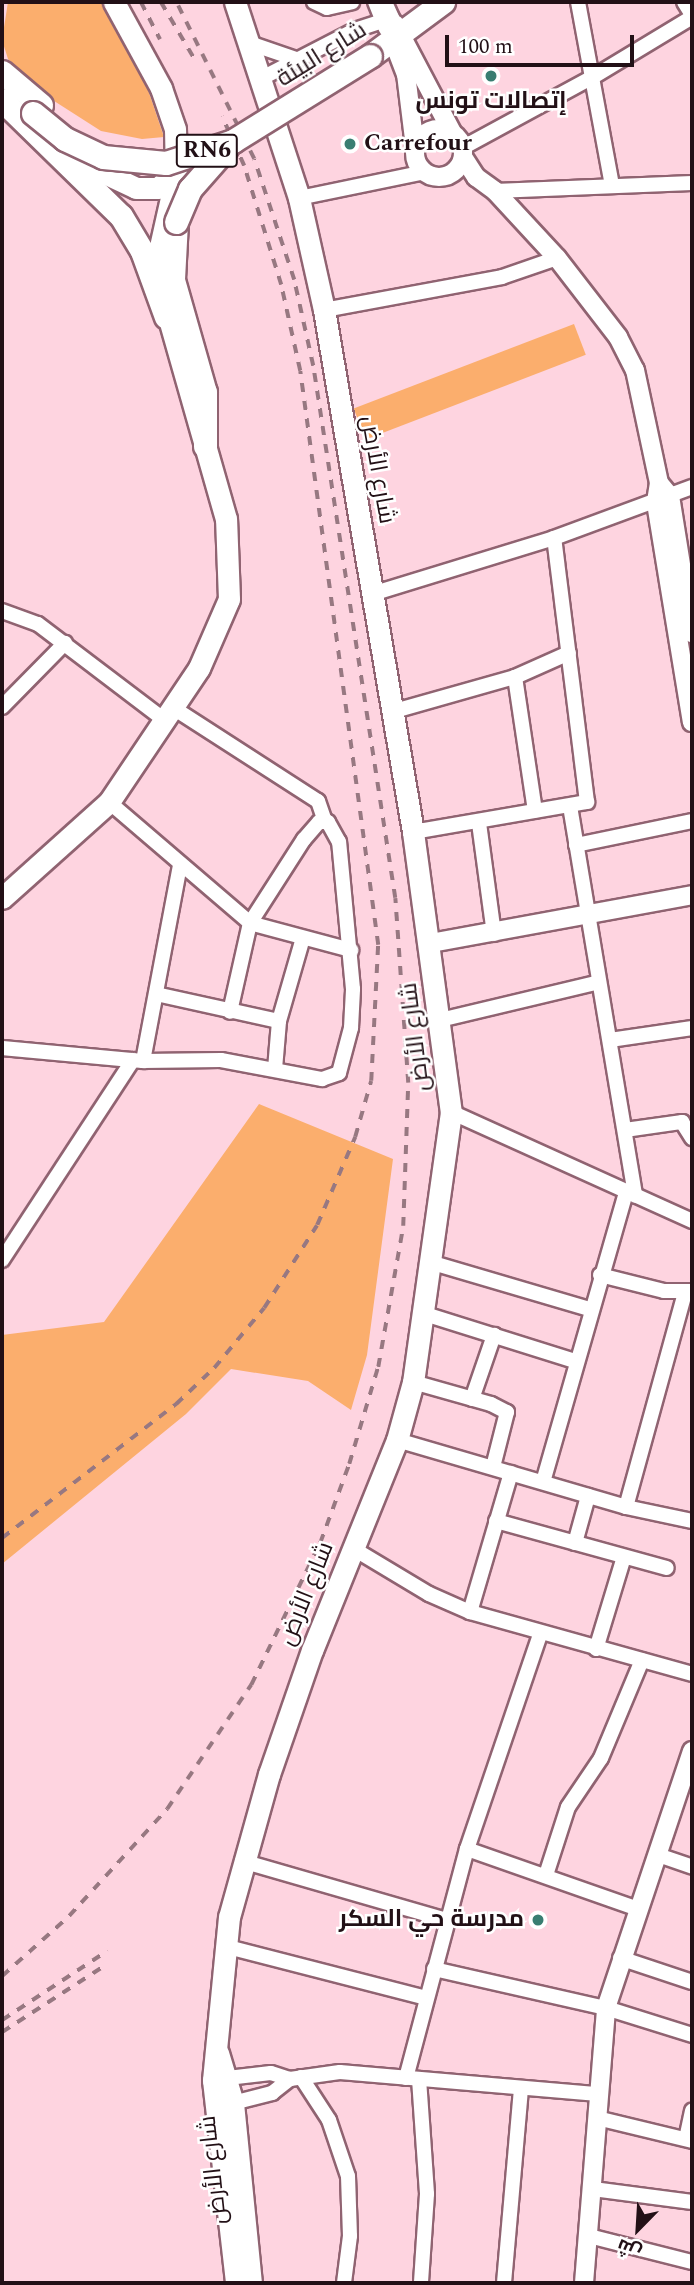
<!DOCTYPE html>
<meta charset="utf-8">
<style>
body{margin:0}
#map{position:relative;width:694px;height:2285px;overflow:hidden;background:#fed4e0;font-family:Spectral,Cairo,serif}
div>[style]{position:absolute}
.green>*{inset:0;background:#fbae6d;transform-origin:0 0}
.roads{filter:drop-shadow(2px 0 #906371) drop-shadow(-2px 0 #906371) drop-shadow(0 2px #906371) drop-shadow(0 -2px #906371)}
.minor>*{height:14px;margin:-7px;padding:0 7px;transform-origin:7px;border-radius:7px;background:#fff}
.tertiary>*{height:18px;margin:-9px;padding:0 9px;transform-origin:9px;border-radius:9px;background:#fff}
.tertiary>.ring{margin:-9px;padding:0;box-sizing:content-box;background:none;border:18px solid #fff;border-radius:50%}
.secondary>*{height:21px;margin:-10.5px;padding:0 10.5px;transform-origin:10.5px;border-radius:10.5px;background:#fff}
.primary>*{height:23px;margin:-11.5px;padding:0 11.5px;transform-origin:11.5px;border-radius:11.5px;background:#fff}
.rail>*{height:3.5px;margin-top:-1.75px;transform-origin:0;background:repeating-linear-gradient(90deg,#977881 0 9px,transparent 0 18px)}
.bridges{filter:drop-shadow(2px 0 #906371) drop-shadow(-2px 0 #906371) drop-shadow(0 2px #906371) drop-shadow(0 -2px #906371)}
.primary-bridge>*{height:23px;margin:-11.5px;padding:0 11.5px;transform-origin:11.5px;border-radius:11.5px;background:#fff}
.dots>*{width:19px;height:19px;translate:-50% -50%;box-sizing:border-box;border:4px solid #fff;border-radius:50%}
span{translate:-50% -50%;white-space:nowrap;text-align:center;line-height:1.15;-webkit-text-stroke:5px #fff;paint-order:stroke}
.shield-label span{padding:2px 5px;background:#fff;border:2px solid;border-radius:5px;-webkit-text-stroke-width:0}
.shield-label{font-size:23px;color:#221016;font-weight:700}
.street-label{font-size:24px;color:#221016}
.poi-label{font-size:24px;color:#221016;font-weight:700}
.left{translate:0 -50%;text-align:left}
.right{translate:-100% -50%;text-align:right}
.frame{position:absolute;inset:0;border:4px solid #221016;pointer-events:none}
.north{position:absolute;left:603px;top:2194px;width:70px;height:70px;-webkit-text-stroke:5px #fff;paint-order:stroke;rotate:204deg;font-size:19px;font-weight:700;line-height:28px;text-align:center;color:#221016}
.north::after{content:'';display:block;margin:auto;width:24px;height:32px;background:#221016;clip-path:polygon(50% 0,100% 100%,50% 72%,0 100%)}
.scale{position:absolute;left:445px;top:35px;width:189px;height:32px;box-sizing:border-box;border:4px solid #221016;border-top:0;padding-left:9px;font-size:21px;line-height:24px;white-space:nowrap;color:#221016;-webkit-text-stroke:5px #fff;paint-order:stroke}
</style>
<div id="map">
<div class="green">
<i style="clip-path:polygon(8px 2px,102px 2px,141px 69px,164px 137px,142px 139px,101px 131px,51px 99px,8px 59px,2px 40px)"></i>
<i style="left:574px;top:324px;width:33px;height:236px;rotate:69deg"></i>
<i style="clip-path:polygon(259px 1104px,393px 1159px,367px 1355px,351px 1410px,308px 1381px,231px 1369px,186px 1414px,2px 1564px,2px 1335px,104px 1322px)"></i>
</div>
<div class="roads">
<div class="minor">
<i style="left:314px;top:2px;width:14px;rotate:25deg"></i>
<i style="left:327px;top:8px;width:26px;rotate:-13deg"></i>
<i style="left:375px;top:2px;width:29px;rotate:68deg"></i>
<i style="left:385px;top:2px;width:24px;rotate:66deg"></i>
<i style="left:578px;top:2px;width:186px;rotate:79.5deg"></i>
<i style="left:684px;top:2px;width:15px;rotate:58deg"></i>
<i style="left:249px;top:43px;width:50px;rotate:18.8deg"></i>
<i style="left:262px;top:78px;width:105px;rotate:-27.3deg"></i>
<i style="left:355px;top:30px;width:39px;rotate:-18deg"></i>
<i style="left:462px;top:148px;width:149px;rotate:-28.5deg"></i>
<i style="left:593px;top:77px;width:116px;rotate:-31.2deg"></i>
<i style="left:495px;top:191px;width:197px;rotate:-2.3deg"></i>
<i style="left:299px;top:198px;width:128px;rotate:-11.7deg"></i>
<i style="left:324px;top:310px;width:181px;rotate:-10.5deg"></i>
<i style="left:502px;top:277px;width:58px;rotate:-19.1deg"></i>
<i style="left:372px;top:594px;width:190px;rotate:-17.1deg"></i>
<i style="left:554px;top:538px;width:147px;rotate:-20.3deg"></i>
<i style="left:2px;top:611px;width:38px;rotate:20deg"></i>
<i style="left:38px;top:624px;width:161px;rotate:37.2deg"></i>
<i style="left:515px;top:677px;width:135px;rotate:81.5deg"></i>
<i style="left:2px;top:707px;width:90px;rotate:-45.5deg"></i>
<i style="left:175px;top:709px;width:170px;rotate:32.8deg"></i>
<i style="left:318px;top:801px;width:21px;rotate:71deg"></i>
<i style="left:391px;top:712px;width:129px;rotate:-15.8deg"></i>
<i style="left:515px;top:677px;width:59px;rotate:-24deg"></i>
<i style="left:109px;top:802px;width:186px;rotate:40.6deg"></i>
<i style="left:250px;top:923px;width:105px;rotate:15deg"></i>
<i style="left:570px;top:806px;width:395px;rotate:80.5deg"></i>
<i style="left:479px;top:823px;width:112px;rotate:82.3deg"></i>
<i style="left:413px;top:832px;width:177px;rotate:-9.8deg"></i>
<i style="left:587px;top:802px;width:266px;rotate:-97.1deg"></i>
<i style="left:576px;top:845px;width:118px;rotate:-11.7deg"></i>
<i style="left:156px;top:994px;width:126px;rotate:12.4deg"></i>
<i style="left:440px;top:1020px;width:163px;rotate:-13.4deg"></i>
<i style="left:610px;top:1040px;width:83px;rotate:-8.3deg"></i>
<i style="left:2px;top:1048px;width:142px;rotate:5.3deg"></i>
<i style="left:143px;top:1061px;width:199px;rotate:-79.3deg"></i>
<i style="left:143px;top:1061px;width:78px;rotate:-0.7deg"></i>
<i style="left:221px;top:1060px;width:103px;rotate:10.7deg"></i>
<i style="left:322px;top:1079px;width:18px;rotate:-19deg"></i>
<i style="left:339px;top:1073px;width:47px;rotate:-75.1deg"></i>
<i style="left:351px;top:1028px;width:39px;rotate:-87deg"></i>
<i style="left:353px;top:989px;width:148px;rotate:-95.4deg"></i>
<i style="left:339px;top:842px;width:23px;rotate:-119deg"></i>
<i style="left:328px;top:822px;width:9px;rotate:180deg"></i>
<i style="left:319px;top:822px;width:23px;rotate:131deg"></i>
<i style="left:304px;top:839px;width:100px;rotate:122.7deg"></i>
<i style="left:250px;top:923px;width:91px;rotate:102.7deg"></i>
<i style="left:275px;top:1069px;width:48px;rotate:-85.2deg"></i>
<i style="left:279px;top:1021px;width:86px;rotate:-73.9deg"></i>
<i style="left:451px;top:1112px;width:265px;rotate:24.3deg"></i>
<i style="left:625px;top:1130px;width:58px;rotate:-8deg"></i>
<i style="left:682px;top:1122px;width:19px;rotate:58deg"></i>
<i style="left:2px;top:1260px;width:239px;rotate:-56.8deg"></i>
<i style="left:433px;top:1263px;width:163px;rotate:16.4deg"></i>
<i style="left:600px;top:1275px;width:66px;rotate:14deg"></i>
<i style="left:664px;top:1291px;width:28px"></i>
<i style="left:425px;top:1314px;width:157px;rotate:17.4deg"></i>
<i style="left:413px;top:1382px;width:81px;rotate:15.8deg"></i>
<i style="left:491px;top:1404px;width:18px;rotate:27deg"></i>
<i style="left:507px;top:1412px;width:57px;rotate:104.3deg"></i>
<i style="left:472px;top:1399px;width:68px;rotate:-71deg"></i>
<i style="left:397px;top:1440px;width:239px;rotate:16.3deg"></i>
<i style="left:626px;top:1507px;width:67px;rotate:12deg"></i>
<i style="left:543px;top:1482px;width:301px;rotate:-74deg"></i>
<i style="left:626px;top:1507px;width:222px;rotate:-74.6deg"></i>
<i style="left:496px;top:1521px;width:177px;rotate:15.4deg"></i>
<i style="left:575px;top:1543px;width:49px;rotate:-74.5deg"></i>
<i style="left:354px;top:1549px;width:87px;rotate:31deg"></i>
<i style="left:429px;top:1594px;width:45px;rotate:23.7deg"></i>
<i style="left:470px;top:1612px;width:230px;rotate:15.6deg"></i>
<i style="left:470px;top:1612px;width:145px;rotate:-73.6deg"></i>
<i style="left:596px;top:1649px;width:96px;rotate:-73.1deg"></i>
<i style="left:467px;top:1849px;width:181px;rotate:19.3deg"></i>
<i style="left:658px;top:1855px;width:36px;rotate:19deg"></i>
<i style="left:242px;top:1861px;width:212px;rotate:16.1deg"></i>
<i style="left:546px;top:1875px;width:71px;rotate:-72.1deg"></i>
<i style="left:568px;top:1807px;width:59px;rotate:-56deg"></i>
<i style="left:601px;top:1758px;width:106px;rotate:-67.3deg"></i>
<i style="left:224px;top:1946px;width:209px;rotate:14.4deg"></i>
<i style="left:620px;top:1958px;width:76px;rotate:18.4deg"></i>
<i style="left:434px;top:1969px;width:176px;rotate:12.8deg"></i>
<i style="left:606px;top:2008px;width:90px;rotate:17.4deg"></i>
<i style="left:301px;top:2077px;width:51px;rotate:56.9deg"></i>
<i style="left:329px;top:2120px;width:59px;rotate:71.3deg"></i>
<i style="left:348px;top:2176px;width:60px;rotate:88.1deg"></i>
<i style="left:350px;top:2236px;width:47px;rotate:97.3deg"></i>
<i style="left:406px;top:2078px;width:237px;rotate:-75.1deg"></i>
<i style="left:467px;top:1849px;width:226px;rotate:-71.2deg"></i>
<i style="left:219px;top:2079px;width:52px;rotate:-6.6deg"></i>
<i style="left:271px;top:2073px;width:20px;rotate:18deg"></i>
<i style="left:419px;top:2079px;width:115px;rotate:86deg"></i>
<i style="left:427px;top:2194px;width:89px;rotate:93.9deg"></i>
<i style="left:225px;top:2105px;width:49px;rotate:-14.3deg"></i>
<i style="left:272px;top:2093px;width:23px;rotate:-38deg"></i>
<i style="left:290px;top:2079px;width:50px;rotate:-8deg"></i>
<i style="left:340px;top:2072px;width:259px;rotate:4.9deg"></i>
<i style="left:597px;top:2118px;width:98px;rotate:13.6deg"></i>
<i style="left:686px;top:2139px;width:29px;rotate:-78deg"></i>
<i style="left:593px;top:2189px;width:100px;rotate:7.5deg"></i>
<i style="left:589px;top:2236px;width:106px;rotate:14.2deg"></i>
<i style="left:504px;top:2283px;width:195px;rotate:-85deg"></i>
</div>
<div class="tertiary">
<i style="left:395px;top:24px;width:124px;rotate:62.2deg"></i>
<i style="left:392px;top:38px;width:39px;rotate:69deg"></i>
<i style="left:406px;top:74px;width:74px;rotate:83deg"></i>
<i class="ring" style="left:415px;top:129px;width:30px;height:30px"></i>
<i style="left:463px;top:157px;width:24px;rotate:57deg"></i>
<i style="left:476px;top:177px;width:24px;rotate:36deg"></i>
<i style="left:495px;top:191px;width:91px;rotate:47.2deg"></i>
<i style="left:557px;top:258px;width:100px;rotate:52.3deg"></i>
<i style="left:618px;top:337px;width:37px;rotate:63deg"></i>
<i style="left:635px;top:370px;width:116px;rotate:78deg"></i>
<i style="left:659px;top:483px;width:20px;rotate:99deg"></i>
<i style="left:656px;top:503px;width:222px;rotate:80.7deg"></i>
<i style="left:659px;top:483px;width:17px;rotate:50deg"></i>
<i style="left:670px;top:496px;width:139px;rotate:80.9deg"></i>
<i style="left:431px;top:943px;width:265px;rotate:-10.4deg"></i>
<i style="left:584px;top:2283px;width:276px;rotate:-85.4deg"></i>
<i style="left:606px;top:2008px;width:271px;rotate:-71.5deg"></i>
</div>
<div class="secondary">
<i style="left:235px;top:2px;width:206px;rotate:71.9deg"></i>
<i style="left:299px;top:198px;width:115px;rotate:77.4deg"></i>
<i style="left:324px;top:310px;width:530px;rotate:80.32deg"></i>
<i style="left:413px;top:832px;width:283px;rotate:82.3deg"></i>
<i style="left:451px;top:1112px;width:273px;rotate:98deg"></i>
<i style="left:413px;top:1382px;width:60px;rotate:105.4deg"></i>
<i style="left:397px;top:1440px;width:227px;rotate:112deg"></i>
<i style="left:312px;top:1650px;width:131px;rotate:109.1deg"></i>
<i style="left:269px;top:1774px;width:148px;rotate:105.6deg"></i>
<i style="left:229px;top:1917px;width:164px;rotate:95.6deg"></i>
<i style="left:213px;top:2080px;width:204px;rotate:83.5deg"></i>
<i style="left:66px;top:155px;width:77px;rotate:25.2deg"></i>
<i style="left:136px;top:188px;width:22px"></i>
<i style="left:158px;top:188px;width:25px;rotate:-43deg"></i>
<i style="left:2px;top:898px;width:144px;rotate:-41.9deg"></i>
<i style="left:109px;top:802px;width:161px;rotate:-56.1deg"></i>
<i style="left:199px;top:668px;width:75px;rotate:-66.5deg"></i>
<i style="left:229px;top:599px;width:80px;rotate:-92.1deg"></i>
<i style="left:226px;top:519px;width:240px;rotate:-105.9deg"></i>
<i style="left:160px;top:288px;width:28px;rotate:-96deg"></i>
<i style="left:157px;top:260px;width:86px;rotate:-77.3deg"></i>
<i style="left:176px;top:176px;width:47px;rotate:-91.2deg"></i>
<i style="left:175px;top:129px;width:43px;rotate:-108.9deg"></i>
<i style="left:161px;top:88px;width:98px;rotate:-118.7deg"></i>
<i style="left:218px;top:2053px;width:52px;rotate:73.3deg"></i>
<i style="left:233px;top:2103px;width:181px;rotate:84.3deg"></i>
</div>
<div class="primary">
<i style="left:370px;top:56px;width:91px;rotate:-36.5deg"></i>
<i style="left:2px;top:72px;width:51px;rotate:40.2deg"></i>
<i style="left:2px;top:100px;width:166px;rotate:44.3deg"></i>
<i style="left:121px;top:216px;width:41px;rotate:59deg"></i>
<i style="left:142px;top:251px;width:70px;rotate:70deg"></i>
<i style="left:176px;top:222px;width:58px;rotate:93deg"></i>
<i style="left:173px;top:280px;width:116px;rotate:74.1deg"></i>
<i style="left:205px;top:392px;width:54px;rotate:90deg"></i>
</div>
</div>
<div class="rail">
<i style="left:141px;top:2px;width:42px;rotate:62.8deg"></i>
<i style="left:161px;top:2px;width:71px;rotate:59.5deg"></i>
<i style="left:2px;top:1538px;width:220px;rotate:-37.6deg"></i>
<i style="left:176px;top:1404px;width:52px;rotate:-43.5deg"></i>
<i style="left:214px;top:1368px;width:78px;rotate:-50.2deg"></i>
<i style="left:264px;top:1308px;width:98px;rotate:-57.4deg"></i>
<i style="left:317px;top:1225px;width:96px;rotate:-66.6deg"></i>
<i style="left:355px;top:1137px;width:58px;rotate:-74.1deg"></i>
<i style="left:371px;top:1081px;width:136px;rotate:-87.1deg"></i>
<i style="left:378px;top:945px;width:579px;rotate:-97.74deg"></i>
<i style="left:300px;top:371px;width:88px;rotate:-102.5deg"></i>
<i style="left:281px;top:285px;width:125px;rotate:-107.3deg"></i>
<i style="left:244px;top:166px;width:54px;rotate:-114.2deg"></i>
<i style="left:2px;top:1976px;width:90px;rotate:-41.8deg"></i>
<i style="left:69px;top:1916px;width:145px;rotate:-47.5deg"></i>
<i style="left:167px;top:1809px;width:150px;rotate:-55.9deg"></i>
<i style="left:251px;top:1685px;width:158px;rotate:-64.1deg"></i>
<i style="left:320px;top:1543px;width:84px;rotate:-69.8deg"></i>
<i style="left:349px;top:1464px;width:101px;rotate:-73.4deg"></i>
<i style="left:378px;top:1367px;width:143px;rotate:-79.9deg"></i>
<i style="left:403px;top:1226px;width:143px;rotate:-88deg"></i>
<i style="left:408px;top:1083px;width:185px;rotate:-94deg"></i>
<i style="left:395px;top:898px;width:538px;rotate:-98.76deg"></i>
<i style="left:313px;top:366px;width:88px;rotate:-102.5deg"></i>
<i style="left:294px;top:280px;width:127px;rotate:-108.3deg"></i>
<i style="left:254px;top:159px;width:175px;rotate:-116.4deg"></i>
<i style="left:2px;top:2020px;width:126px;rotate:-33.3deg"></i>
<i style="left:2px;top:2032px;width:121px;rotate:-32.9deg"></i>
</div>
<div class="bridges">
<div class="primary-bridge">
<i style="left:33px;top:113px;width:41px;rotate:39.1deg"></i>
<i style="left:65px;top:139px;width:42px;rotate:25.3deg"></i>
<i style="left:103px;top:157px;width:63px;rotate:5.4deg"></i>
<i style="left:166px;top:163px;width:71px;rotate:-18.2deg"></i>
<i style="left:233px;top:141px;width:161px;rotate:-31.8deg"></i>
<i style="left:176px;top:222px;width:36px;rotate:-67deg"></i>
<i style="left:190px;top:189px;width:55px;rotate:-48.7deg"></i>
</div>
</div>
<div class="dots">
<i style="left:491px;top:76px;background:#397d71"></i>
<i style="left:350px;top:144px;background:#397d71"></i>
<i style="left:538px;top:1920px;background:#397d71"></i>
</div>
<div class="shield-label">
<span style="left:207px;top:151px">RN6</span>
</div>
<div class="street-label">
<span style="left:322px;top:55px;rotate:-32deg">شارع البيئة</span>
<span style="left:377px;top:470px;rotate:80deg">شارع الأرض</span>
<span style="left:416px;top:1037px;rotate:-97deg">شارع الأرض</span>
<span style="left:307px;top:1594px;rotate:-68deg">شارع الأرض</span>
<span style="left:214px;top:2170px;rotate:-96deg">شارع الأرض</span>
</div>
<div class="poi-label">
<span style="left:491px;top:102px">إتصالات تونس</span>
<span class="left" style="left:364px;top:144px">Carrefour</span>
<span class="right" style="left:524px;top:1920px">مدرسة حي السكر</span>
</div>
<div class="frame"></div>
<div class="north">ش</div>
<div class="scale">100 m</div>
</div>
